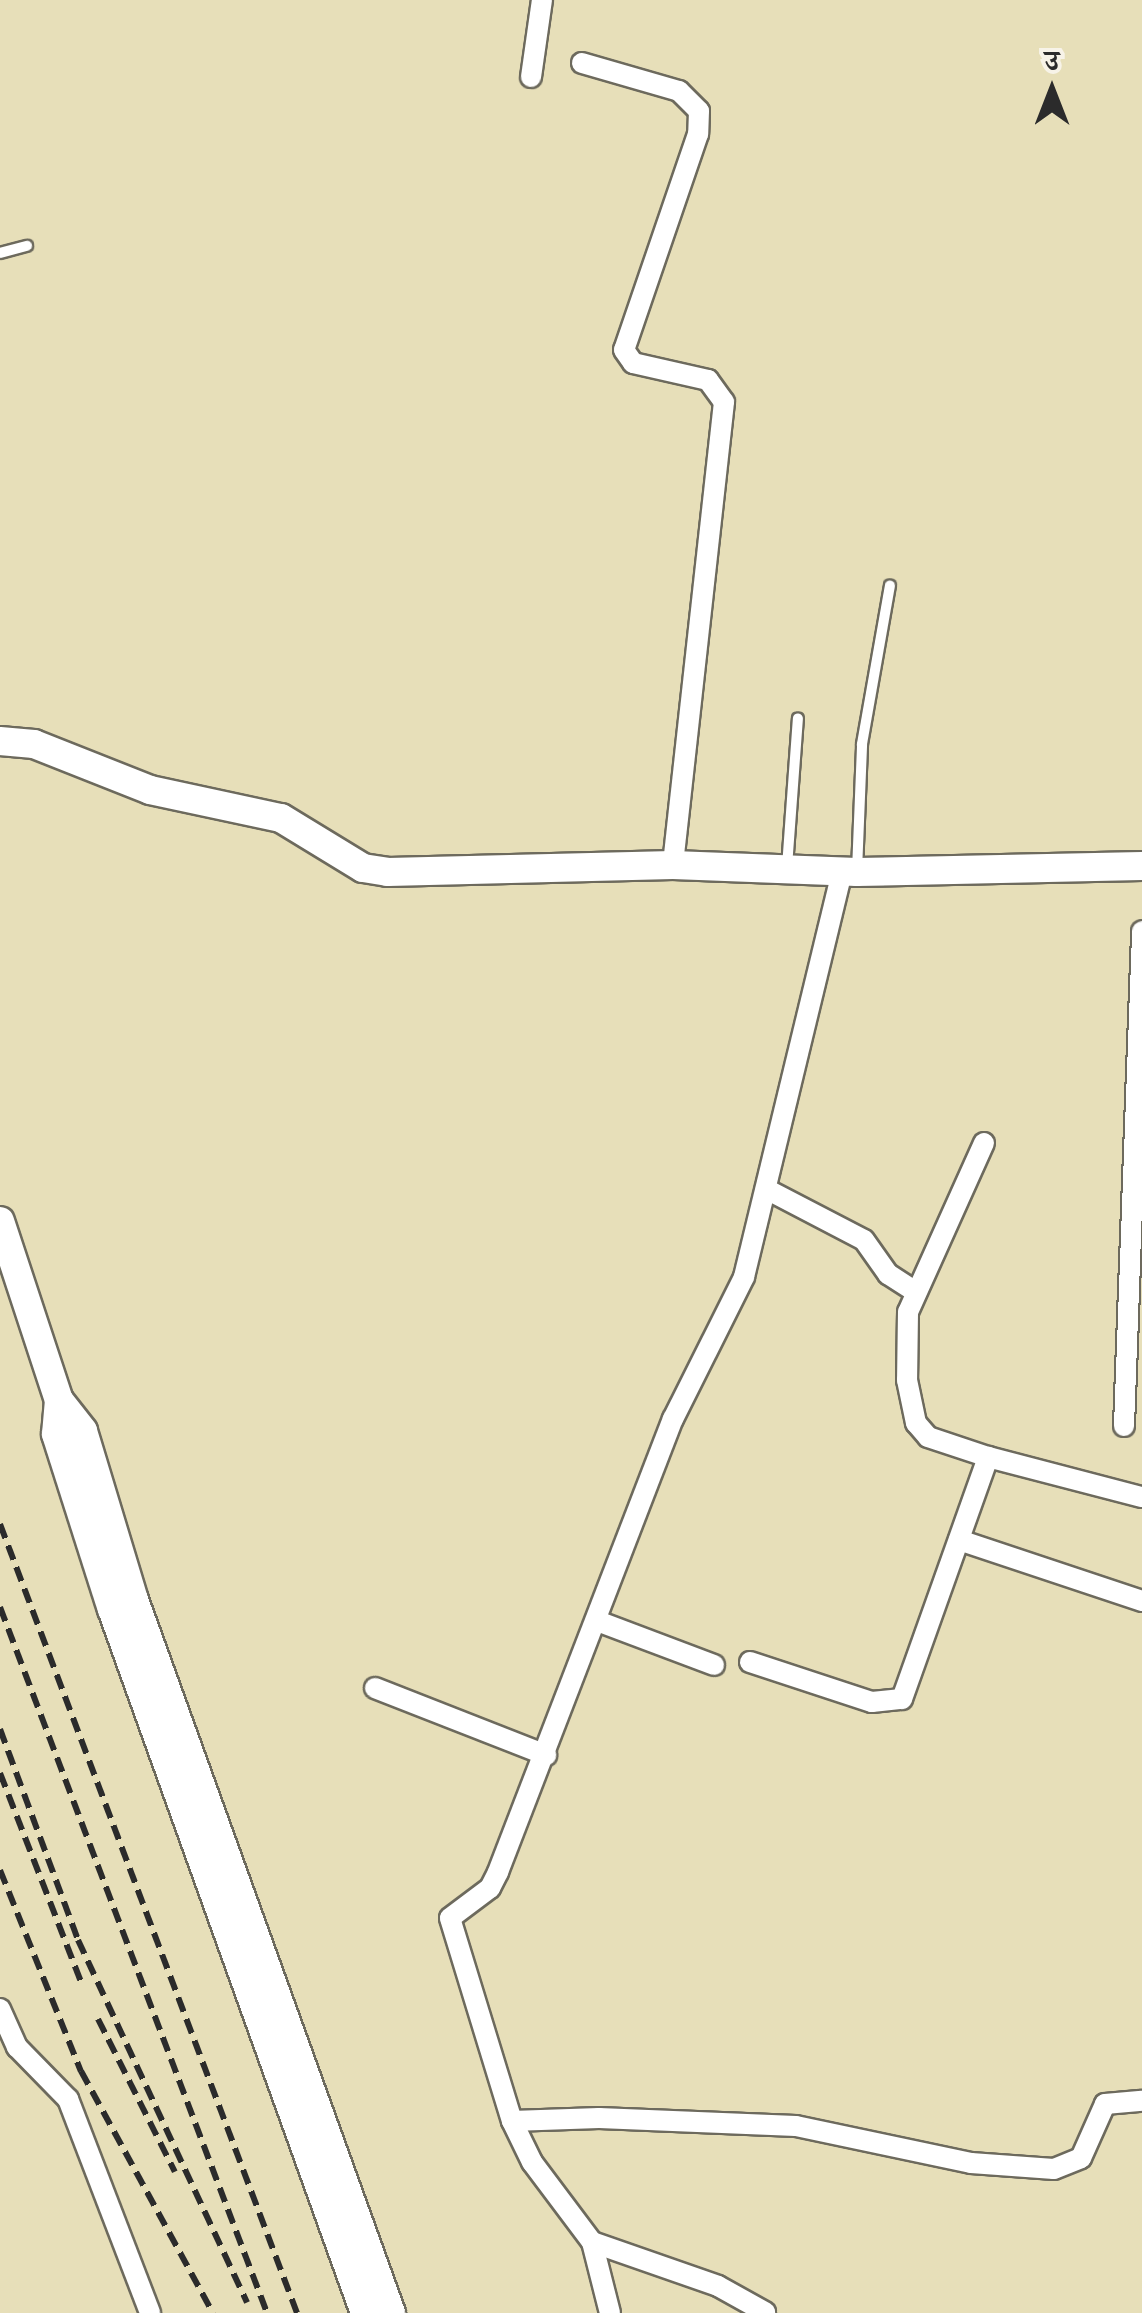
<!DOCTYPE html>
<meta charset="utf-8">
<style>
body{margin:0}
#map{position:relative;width:1142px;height:2313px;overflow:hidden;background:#e7dfb9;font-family:"Libre Caslon Text","Noto Serif Devanagari",serif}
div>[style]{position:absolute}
.roads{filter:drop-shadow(2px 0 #6d6a5d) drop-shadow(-2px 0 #6d6a5d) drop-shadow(0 2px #6d6a5d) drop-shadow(0 -2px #6d6a5d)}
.lane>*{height:10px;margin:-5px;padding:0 5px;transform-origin:5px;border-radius:5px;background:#fff}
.street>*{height:20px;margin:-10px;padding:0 10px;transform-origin:10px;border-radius:10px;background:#fff}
.secondary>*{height:28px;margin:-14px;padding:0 14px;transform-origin:14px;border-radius:14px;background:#fff}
.rail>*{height:6px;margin-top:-3px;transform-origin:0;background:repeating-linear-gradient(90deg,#2b2b2b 0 15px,transparent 0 23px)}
span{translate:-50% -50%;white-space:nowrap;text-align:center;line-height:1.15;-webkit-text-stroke:8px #f7f3e8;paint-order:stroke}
.north{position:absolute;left:1002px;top:40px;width:100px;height:100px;-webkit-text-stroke:8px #f7f3e8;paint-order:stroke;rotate:0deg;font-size:28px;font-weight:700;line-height:40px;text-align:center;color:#2b2b2b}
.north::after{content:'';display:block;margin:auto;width:35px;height:45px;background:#2b2b2b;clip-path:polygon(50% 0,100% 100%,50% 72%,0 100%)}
</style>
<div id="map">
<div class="roads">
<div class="lane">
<i style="left:0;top:253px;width:28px;rotate:-15deg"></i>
<i style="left:787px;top:867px;width:149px;rotate:-85.8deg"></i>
<i style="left:857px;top:871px;width:127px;rotate:-87.7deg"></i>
<i style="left:862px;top:744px;width:161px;rotate:-80deg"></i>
</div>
<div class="street">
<i style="left:582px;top:63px;width:101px;rotate:16.1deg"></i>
<i style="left:679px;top:91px;width:28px;rotate:45deg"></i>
<i style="left:699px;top:111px;width:23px;rotate:92deg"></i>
<i style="left:698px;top:134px;width:228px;rotate:108.9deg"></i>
<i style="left:624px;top:350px;width:16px;rotate:55deg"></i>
<i style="left:633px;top:363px;width:77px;rotate:12.8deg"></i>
<i style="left:708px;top:380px;width:27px;rotate:54deg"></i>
<i style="left:724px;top:402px;width:466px;rotate:96.3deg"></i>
<i style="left:531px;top:77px;width:78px;rotate:-81.9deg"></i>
<i style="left:984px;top:1143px;width:185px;rotate:114.2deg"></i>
<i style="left:908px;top:1312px;width:68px;rotate:90.8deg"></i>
<i style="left:907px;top:1380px;width:44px;rotate:78.2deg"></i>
<i style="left:916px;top:1423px;width:18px;rotate:49deg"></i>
<i style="left:928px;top:1437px;width:63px;rotate:18.4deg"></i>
<i style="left:988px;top:1457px;width:159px;rotate:14.6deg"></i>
<i style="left:768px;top:1190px;width:108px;rotate:27.5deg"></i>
<i style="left:864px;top:1240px;width:42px;rotate:54.8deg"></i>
<i style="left:888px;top:1274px;width:33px;rotate:33deg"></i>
<i style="left:1124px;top:1426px;width:495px;rotate:-87.9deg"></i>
<i style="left:959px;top:1540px;width:193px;rotate:18.4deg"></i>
<i style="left:597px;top:1621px;width:125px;rotate:20.6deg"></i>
<i style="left:750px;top:1662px;width:128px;rotate:18.2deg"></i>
<i style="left:872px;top:1702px;width:30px;rotate:-6deg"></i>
<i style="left:902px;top:1699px;width:257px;rotate:-70.4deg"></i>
<i style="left:375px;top:1688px;width:184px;rotate:21.4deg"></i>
<i style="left:0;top:2009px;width:42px;rotate:65.9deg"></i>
<i style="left:17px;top:2047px;width:73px;rotate:45.6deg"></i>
<i style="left:68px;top:2099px;width:229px;rotate:69deg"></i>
<i style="left:512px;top:2121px;width:87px;rotate:-2deg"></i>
<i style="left:599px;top:2118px;width:197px;rotate:2.3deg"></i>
<i style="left:796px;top:2126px;width:179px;rotate:11.9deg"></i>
<i style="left:971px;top:2163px;width:83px;rotate:4.1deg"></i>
<i style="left:1054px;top:2169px;width:29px;rotate:-22deg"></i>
<i style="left:1081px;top:2158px;width:59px;rotate:-66deg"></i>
<i style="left:1105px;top:2104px;width:37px;rotate:-5deg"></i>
<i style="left:592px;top:2242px;width:133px;rotate:19.2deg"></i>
<i style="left:718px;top:2286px;width:54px;rotate:29deg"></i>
<i style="left:610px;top:2313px;width:73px;rotate:-104.2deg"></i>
<i style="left:592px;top:2242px;width:100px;rotate:-126.9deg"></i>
<i style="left:532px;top:2162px;width:46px;rotate:-116deg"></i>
<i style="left:512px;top:2121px;width:212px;rotate:-107deg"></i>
<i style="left:450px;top:1918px;width:50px;rotate:-36.9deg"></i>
<i style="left:490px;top:1888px;width:18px;rotate:-63deg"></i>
<i style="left:498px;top:1872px;width:486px;rotate:-68.9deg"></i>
<i style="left:673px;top:1419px;width:159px;rotate:-63.4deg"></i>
<i style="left:744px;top:1277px;width:418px;rotate:-76.4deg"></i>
</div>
<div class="secondary">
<i style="left:0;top:741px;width:34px;rotate:5deg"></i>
<i style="left:34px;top:744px;width:125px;rotate:21.6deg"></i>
<i style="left:150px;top:790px;width:134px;rotate:12.1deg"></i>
<i style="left:281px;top:818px;width:96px;rotate:31.4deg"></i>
<i style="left:363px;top:868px;width:25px;rotate:9deg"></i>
<i style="left:388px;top:872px;width:285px;rotate:-1.4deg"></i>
<i style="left:673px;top:865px;width:184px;rotate:2.2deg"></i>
<i style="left:857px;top:872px;width:285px;rotate:-1.2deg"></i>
<i style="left:0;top:1221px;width:188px;rotate:71.8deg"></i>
<i style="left:59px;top:1400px;width:39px;rotate:52deg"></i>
<i style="left:83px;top:1431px;width:177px;rotate:73.2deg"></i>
<i style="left:134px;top:1600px;width:758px;rotate:70.18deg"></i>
<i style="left:59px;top:1400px;width:34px;rotate:95deg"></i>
<i style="left:56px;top:1434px;width:184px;rotate:72.3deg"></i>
<i style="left:112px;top:1609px;width:748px;rotate:70.23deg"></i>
</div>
</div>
<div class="rail">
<i style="left:0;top:1524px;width:843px;rotate:69.37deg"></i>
<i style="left:0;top:1607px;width:755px;rotate:69.28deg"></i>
<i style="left:0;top:1729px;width:225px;rotate:69.7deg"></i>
<i style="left:78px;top:1940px;width:400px;rotate:65deg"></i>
<i style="left:0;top:1773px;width:224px;rotate:68.8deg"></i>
<i style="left:0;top:1870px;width:217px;rotate:68.1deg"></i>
<i style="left:81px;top:2071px;width:276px;rotate:61.4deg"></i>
<i style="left:98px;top:2019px;width:171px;rotate:63.3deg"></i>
</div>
<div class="north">उ</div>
</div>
